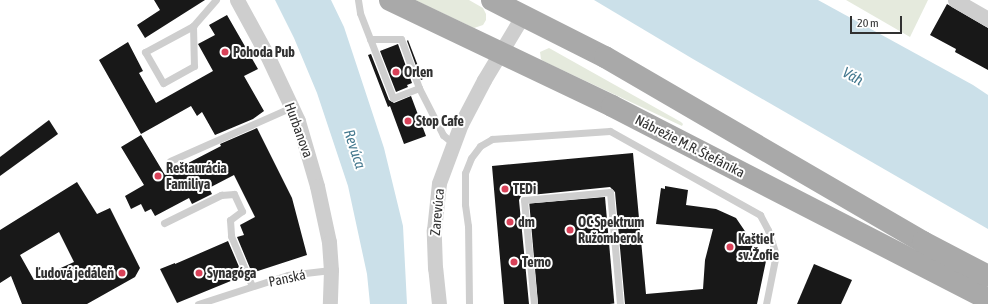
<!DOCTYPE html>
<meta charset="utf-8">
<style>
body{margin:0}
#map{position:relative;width:988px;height:304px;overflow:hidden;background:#fff;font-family:"Asap Condensed",sans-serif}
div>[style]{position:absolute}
.green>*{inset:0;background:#e5eadd}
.water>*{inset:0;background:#cbe0e9}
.building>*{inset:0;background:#181818;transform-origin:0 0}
.service>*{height:7px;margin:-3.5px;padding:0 3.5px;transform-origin:3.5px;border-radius:3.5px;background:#cecece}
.minor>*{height:15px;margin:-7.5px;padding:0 7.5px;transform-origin:7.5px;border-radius:7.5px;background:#cecece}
.primary>*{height:22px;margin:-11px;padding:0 11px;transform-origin:11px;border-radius:11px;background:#a9a9a9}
.dots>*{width:11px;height:11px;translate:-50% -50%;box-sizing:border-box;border:2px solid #fff;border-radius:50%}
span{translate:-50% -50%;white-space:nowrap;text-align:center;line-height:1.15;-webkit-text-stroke:4px #fff;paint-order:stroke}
.poi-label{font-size:14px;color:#313131;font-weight:700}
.left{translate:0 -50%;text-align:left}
.right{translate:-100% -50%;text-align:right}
.street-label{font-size:14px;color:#313131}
.water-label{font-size:15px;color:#44788e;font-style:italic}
.scale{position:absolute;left:850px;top:16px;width:52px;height:18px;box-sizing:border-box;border:2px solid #313131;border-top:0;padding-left:5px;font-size:12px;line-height:14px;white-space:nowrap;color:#313131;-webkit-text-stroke:3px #fff;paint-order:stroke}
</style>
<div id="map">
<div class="green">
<i style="clip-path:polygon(415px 0,469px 0,483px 8px,486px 14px,486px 20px,483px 25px,474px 28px)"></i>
<i style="clip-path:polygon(846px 0,928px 0,910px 37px)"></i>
<i style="clip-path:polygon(549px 48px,681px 122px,683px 124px,682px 126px,543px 61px,541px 59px,540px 52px)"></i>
</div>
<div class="water">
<i style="clip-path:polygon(275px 0,331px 0,344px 27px,384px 148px,403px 226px,407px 304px,370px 304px,367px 274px,348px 186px,317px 93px,294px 38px)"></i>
<i style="clip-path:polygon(594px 0,818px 0,973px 85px,988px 95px,988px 229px,693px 59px)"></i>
</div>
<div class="building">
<i style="clip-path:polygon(154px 0,205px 0,145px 38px,137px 25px,160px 10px)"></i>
<i style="clip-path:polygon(947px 4px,988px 28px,988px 70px,955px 52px,956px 49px,930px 35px)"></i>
<i style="clip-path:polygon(227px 15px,258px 69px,244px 76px,264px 111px,253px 119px,215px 135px,202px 112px,197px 116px,191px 106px,141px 134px,99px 60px,128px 42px,143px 71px,139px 73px,156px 103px,213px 71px,198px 44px,215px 35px,209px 25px)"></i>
<i style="clip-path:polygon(408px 40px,423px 79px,421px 80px,407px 41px)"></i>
<i style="clip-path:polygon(398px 44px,412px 83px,407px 85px,408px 87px,396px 92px,380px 51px)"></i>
<i style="clip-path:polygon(371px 54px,389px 100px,394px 103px,411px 96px,426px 136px,404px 144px,390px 106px,388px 107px,368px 55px)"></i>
<i style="clip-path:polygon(49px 120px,58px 134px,0 176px,0 157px)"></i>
<i style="clip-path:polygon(257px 128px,292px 198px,307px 255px,252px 273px,237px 237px,244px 235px,240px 225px,255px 217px,234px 175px,209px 188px,212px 194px,192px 204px,189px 198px,155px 216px,151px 209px,145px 212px,141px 204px,131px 209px,125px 196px,144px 185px,121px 147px,141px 135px,165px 175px,221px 146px,220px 144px)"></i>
<i style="clip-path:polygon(633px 153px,646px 294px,703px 289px,705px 260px,713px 229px,656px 224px,661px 188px,665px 189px,665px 186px,688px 190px,686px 205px,716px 209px,736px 218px,753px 243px,752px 260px,766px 261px,757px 304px,625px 304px,615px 192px,610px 187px,521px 196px,519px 200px,529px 304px,504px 304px,492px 166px)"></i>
<i style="clip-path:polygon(evenodd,77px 182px,97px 214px,110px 208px,140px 268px,135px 277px,87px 304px,22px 304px,11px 276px,0 283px,0 230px,77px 182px,59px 232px,74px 262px,34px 280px,20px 255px,59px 232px)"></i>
<i style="left:605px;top:197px;width:107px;height:76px;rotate:85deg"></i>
<i style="clip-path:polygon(228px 241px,243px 276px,177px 303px,160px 269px,175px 263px,175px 264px)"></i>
<i style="clip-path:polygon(814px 264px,852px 280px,841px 304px,797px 304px)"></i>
</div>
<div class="service">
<i style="left:358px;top:0;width:13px;rotate:81deg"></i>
<i style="left:360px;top:13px;width:91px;rotate:68.8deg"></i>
<i style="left:393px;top:98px;width:28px;rotate:-21deg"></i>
<i style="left:419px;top:88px;width:53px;rotate:62.9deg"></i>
<i style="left:443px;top:135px;width:13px;rotate:39deg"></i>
<i style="left:193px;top:26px;width:40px;rotate:88.6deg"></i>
<i style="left:194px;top:66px;width:35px;rotate:151deg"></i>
<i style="left:163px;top:83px;width:36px;rotate:-120deg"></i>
<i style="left:145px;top:52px;width:55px;rotate:-28.4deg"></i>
<i style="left:193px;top:26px;width:35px;rotate:-49deg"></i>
<i style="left:370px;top:39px;width:31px"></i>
<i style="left:401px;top:39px;width:52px;rotate:69.8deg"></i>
<i style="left:170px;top:161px;width:133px;rotate:-23.9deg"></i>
<i style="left:164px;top:223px;width:64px;rotate:-26.2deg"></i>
<i style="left:221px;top:195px;width:13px;rotate:-4deg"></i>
<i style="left:234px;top:194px;width:19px;rotate:65deg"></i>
<i style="left:242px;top:211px;width:15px;rotate:143deg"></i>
<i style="left:230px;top:220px;width:16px;rotate:86deg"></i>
<i style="left:231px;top:236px;width:54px;rotate:67.2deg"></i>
<i style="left:198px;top:304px;width:95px;rotate:-17.9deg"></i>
<i style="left:288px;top:275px;width:43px;rotate:-6.6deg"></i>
<i style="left:469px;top:304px;width:78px;rotate:-90.7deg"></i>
<i style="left:468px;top:226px;width:22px;rotate:-98deg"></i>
<i style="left:465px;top:204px;width:31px;rotate:-90deg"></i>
<i style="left:465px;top:173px;width:16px;rotate:-68deg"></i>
<i style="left:471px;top:158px;width:15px;rotate:-53deg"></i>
<i style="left:480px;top:146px;width:14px;rotate:-30deg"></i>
<i style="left:492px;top:139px;width:118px;rotate:-3.9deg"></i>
<i style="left:610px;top:131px;width:172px;rotate:29.2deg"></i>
<i style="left:760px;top:215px;width:17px;rotate:62deg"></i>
<i style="left:768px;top:230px;width:25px;rotate:72deg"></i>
<i style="left:776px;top:254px;width:51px;rotate:101.3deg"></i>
<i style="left:534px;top:304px;width:104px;rotate:-95.5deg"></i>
<i style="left:524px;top:200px;width:86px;rotate:-5.3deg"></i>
<i style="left:610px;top:192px;width:112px;rotate:84.9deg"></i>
</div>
<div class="minor">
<i style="left:237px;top:0;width:63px;rotate:61.4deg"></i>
<i style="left:267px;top:55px;width:73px;rotate:64.8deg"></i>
<i style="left:298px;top:121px;width:68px;rotate:73.7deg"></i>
<i style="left:317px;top:186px;width:57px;rotate:77.9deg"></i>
<i style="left:329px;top:242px;width:28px;rotate:86deg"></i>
<i style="left:331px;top:270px;width:34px;rotate:92deg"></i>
<i style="left:955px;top:0;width:38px;rotate:30deg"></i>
<i style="left:439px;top:304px;width:36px;rotate:-96deg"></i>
<i style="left:435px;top:268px;width:38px;rotate:-92deg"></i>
<i style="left:434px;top:230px;width:47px;rotate:-83.9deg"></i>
<i style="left:439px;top:183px;width:63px;rotate:-69.6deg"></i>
<i style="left:461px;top:124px;width:50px;rotate:-62.4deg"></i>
<i style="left:484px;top:80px;width:76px;rotate:-59deg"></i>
</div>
<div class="primary">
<i style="left:390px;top:0;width:246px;rotate:25.5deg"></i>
<i style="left:612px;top:106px;width:423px;rotate:27.2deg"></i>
<i style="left:492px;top:0;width:127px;rotate:26.8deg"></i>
<i style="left:605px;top:57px;width:368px;rotate:30.2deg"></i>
<i style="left:923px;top:242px;width:73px;rotate:27.6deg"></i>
</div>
<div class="dots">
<i style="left:225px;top:52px;background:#d94259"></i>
<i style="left:396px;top:72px;background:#d94259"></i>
<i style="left:408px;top:121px;background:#d94259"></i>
<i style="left:158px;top:176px;background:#d94259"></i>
<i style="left:505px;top:189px;background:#d94259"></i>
<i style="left:510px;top:222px;background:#d94259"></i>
<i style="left:570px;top:230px;background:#d94259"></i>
<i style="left:730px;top:247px;background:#d94259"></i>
<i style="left:514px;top:262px;background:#d94259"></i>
<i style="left:122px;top:273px;background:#d94259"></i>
<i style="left:199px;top:273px;background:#d94259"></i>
</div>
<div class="poi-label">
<span class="left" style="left:233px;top:52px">Pohoda Pub</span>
<span class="left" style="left:404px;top:72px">Orlen</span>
<span class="left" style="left:416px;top:121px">Stop Cafe</span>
<span class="left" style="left:166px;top:176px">Reštaurácia<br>Familiya</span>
<span class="left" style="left:513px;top:189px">TEDi</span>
<span class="left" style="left:518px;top:222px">dm</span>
<span class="left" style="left:578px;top:230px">OC Spektrum<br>Ružomberok</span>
<span class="left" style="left:738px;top:247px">Kaštieľ<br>sv. Žofie</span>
<span class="left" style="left:522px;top:262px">Terno</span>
<span class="right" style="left:114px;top:273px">Ľudová jedáleň</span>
<span class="left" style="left:207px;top:273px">Synagóga</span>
</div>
<div class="street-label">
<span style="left:299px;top:130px;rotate:70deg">Hurbanova</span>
<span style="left:690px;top:146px;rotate:27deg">Nábrežie M.R. Štefánika</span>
<span style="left:437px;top:212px;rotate:-85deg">Zarevúca</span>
<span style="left:287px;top:278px;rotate:-12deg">Panská</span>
</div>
<div class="water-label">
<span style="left:853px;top:76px;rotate:29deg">Váh</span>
<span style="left:355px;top:149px;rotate:72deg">Revúca</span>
</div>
<div class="scale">20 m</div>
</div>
